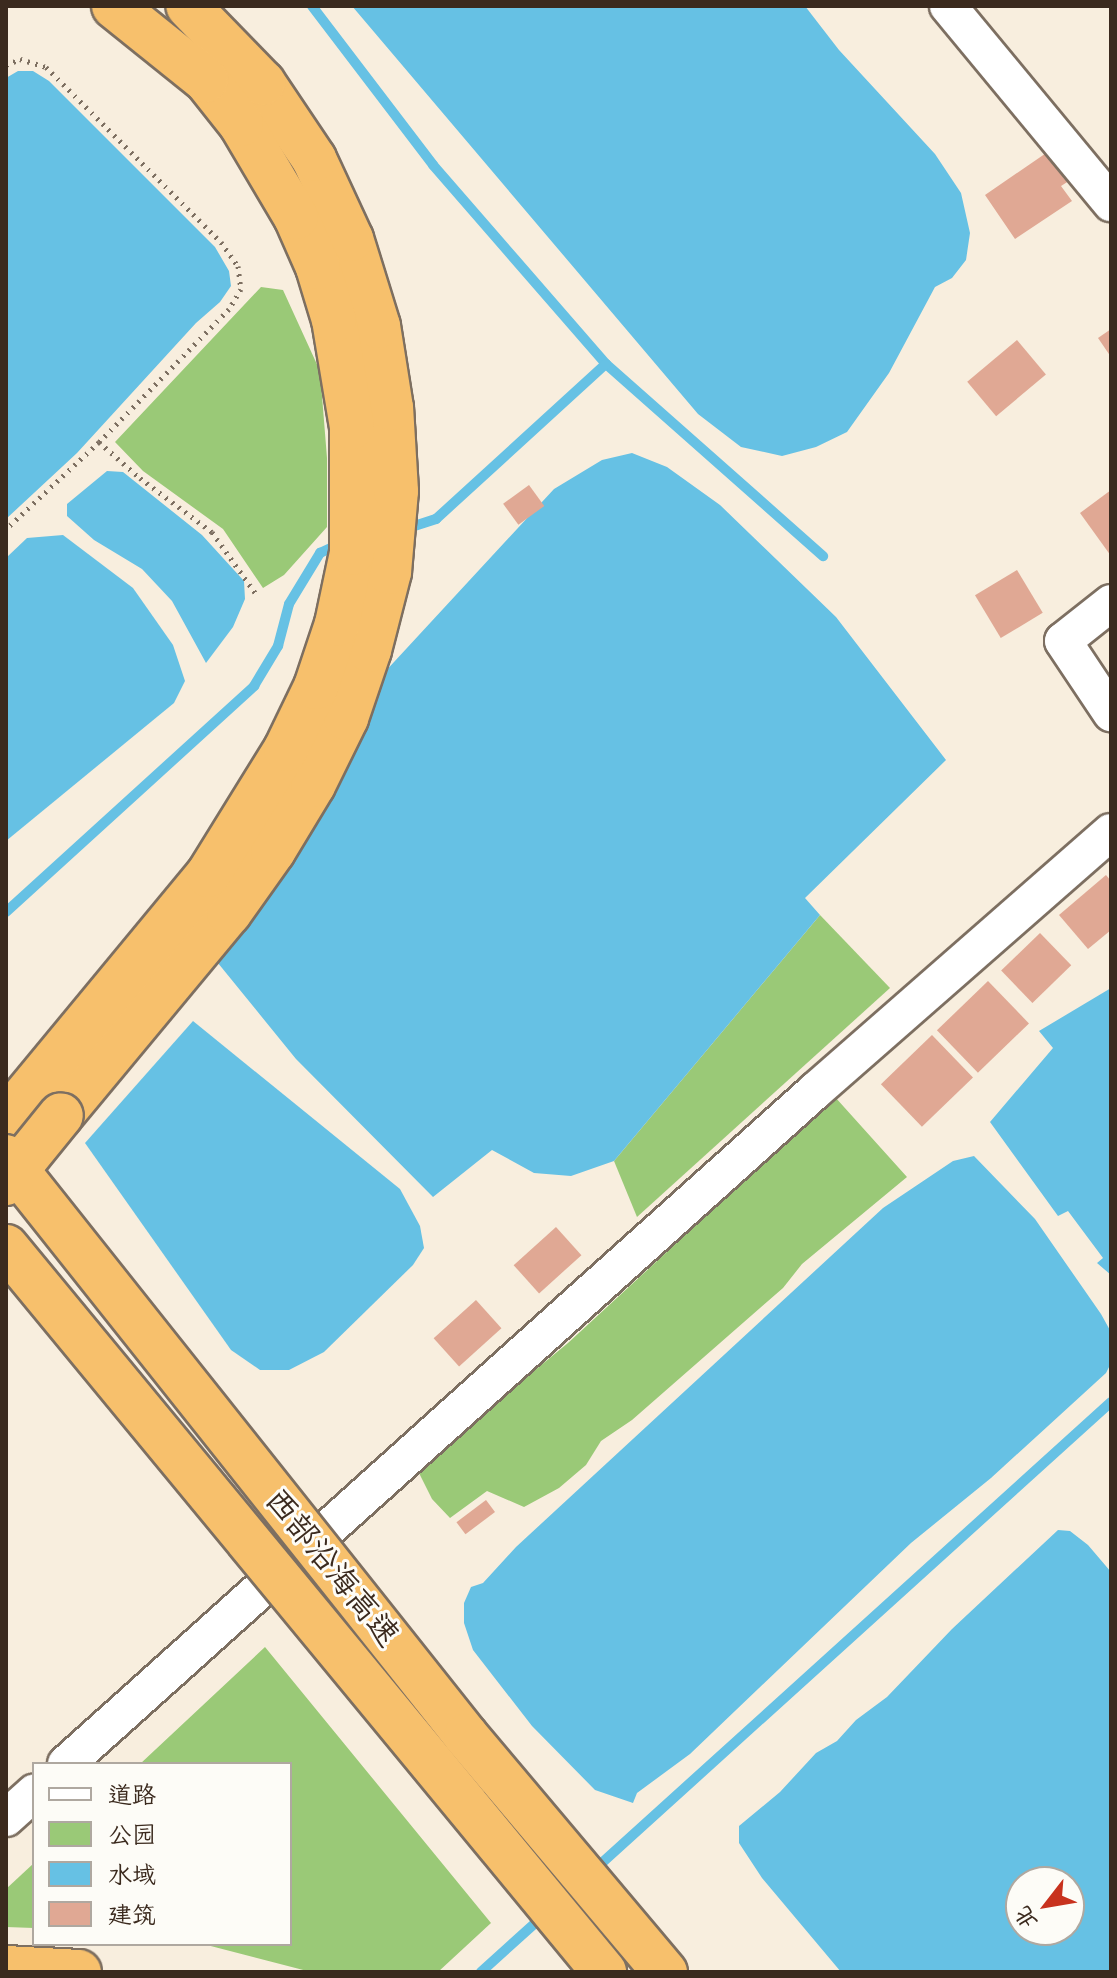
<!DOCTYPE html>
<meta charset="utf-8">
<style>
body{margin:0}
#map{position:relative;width:1117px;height:1978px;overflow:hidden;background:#f8eede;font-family:Caveat,"LXGW WenKai TC",sans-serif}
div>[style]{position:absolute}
.green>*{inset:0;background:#9ac977}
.water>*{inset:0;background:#66c1e4}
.stream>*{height:10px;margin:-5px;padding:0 5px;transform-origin:5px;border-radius:5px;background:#66c1e4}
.building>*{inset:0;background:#e0a894;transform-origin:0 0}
.path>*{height:5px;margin-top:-2.5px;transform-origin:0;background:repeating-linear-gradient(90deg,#7d6f61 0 2px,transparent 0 8px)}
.roads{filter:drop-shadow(2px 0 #7d6f61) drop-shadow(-2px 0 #7d6f61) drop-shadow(0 2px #7d6f61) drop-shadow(0 -2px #7d6f61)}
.minor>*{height:36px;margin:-18px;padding:0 18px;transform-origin:18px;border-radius:18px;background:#fff}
.motorway>*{height:44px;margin:-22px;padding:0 22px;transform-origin:22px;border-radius:22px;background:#f7c06c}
.bridges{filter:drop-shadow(2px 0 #7d6f61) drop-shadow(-2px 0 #7d6f61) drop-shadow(0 2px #7d6f61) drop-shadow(0 -2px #7d6f61)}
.motorway-bridge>*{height:44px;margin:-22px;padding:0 22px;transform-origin:22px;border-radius:22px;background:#f7c06c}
span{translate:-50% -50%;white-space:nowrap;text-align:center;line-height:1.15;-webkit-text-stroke:6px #fdfcf7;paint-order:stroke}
.street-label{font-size:32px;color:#3b2a1e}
.frame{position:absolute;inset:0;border:8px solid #3b2a1e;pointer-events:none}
.legend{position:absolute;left:32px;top:1762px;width:260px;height:184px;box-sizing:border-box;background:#fdfcf7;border:2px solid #afa8a0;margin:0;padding:10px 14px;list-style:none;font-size:24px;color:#3b2a1e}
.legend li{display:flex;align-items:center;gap:16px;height:40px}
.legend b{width:40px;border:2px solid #afa8a0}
.north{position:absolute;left:1005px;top:1866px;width:80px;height:80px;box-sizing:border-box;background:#fdfcf7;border:2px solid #afa8a0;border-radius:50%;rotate:239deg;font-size:22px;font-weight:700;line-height:32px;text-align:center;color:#3b2a1e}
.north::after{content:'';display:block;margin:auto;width:28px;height:36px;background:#c8321e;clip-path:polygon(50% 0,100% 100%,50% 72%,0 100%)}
</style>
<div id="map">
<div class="green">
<i style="clip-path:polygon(261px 287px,283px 290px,320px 371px,327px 458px,327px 527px,284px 575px,263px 588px,223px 529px,143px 471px,115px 442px)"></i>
<i style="clip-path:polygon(820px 915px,890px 988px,637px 1217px,614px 1161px)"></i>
<i style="clip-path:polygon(835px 1097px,907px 1177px,802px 1264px,783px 1288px,632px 1420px,601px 1441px,586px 1465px,559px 1488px,524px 1507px,487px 1491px,450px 1518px,432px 1499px,419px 1473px,489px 1408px,568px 1343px)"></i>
<i style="clip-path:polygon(265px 1647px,491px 1923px,438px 1972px,311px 1972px,203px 1944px,290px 1944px,290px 1764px,140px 1764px)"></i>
<i style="clip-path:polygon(34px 1863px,34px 1928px,6px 1927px,6px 1889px)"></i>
</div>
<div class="water">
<i style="clip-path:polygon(352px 6px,805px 6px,839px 50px,935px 154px,961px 193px,970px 233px,966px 260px,952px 278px,935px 287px,889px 373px,847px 432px,816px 447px,782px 456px,741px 447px,698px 414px)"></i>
<i style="clip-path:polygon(18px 71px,33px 71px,49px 81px,215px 247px,229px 271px,231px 286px,220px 302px,196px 323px,77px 453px,6px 519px,6px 78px)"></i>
<i style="clip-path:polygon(632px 453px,667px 467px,720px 505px,836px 617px,946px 760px,805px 898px,820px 915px,614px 1161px,571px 1176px,534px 1173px,492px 1150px,433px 1197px,296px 1059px,209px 952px,260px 807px,554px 489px,602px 460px)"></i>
<i style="clip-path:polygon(107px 471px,123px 472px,202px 535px,244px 581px,245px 599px,233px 627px,206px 663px,172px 601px,142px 569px,94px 540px,67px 516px,67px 504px)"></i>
<i style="clip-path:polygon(63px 535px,133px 588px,173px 645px,185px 681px,174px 703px,6px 841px,6px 558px,27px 538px)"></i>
<i style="clip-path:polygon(1111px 988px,1111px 1275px,1097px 1263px,1103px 1258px,1068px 1211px,1058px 1216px,990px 1122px,1053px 1048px,1039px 1031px)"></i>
<i style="clip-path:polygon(193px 1021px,400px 1189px,420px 1226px,424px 1248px,413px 1265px,324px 1352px,289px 1370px,260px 1370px,231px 1350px,85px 1143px)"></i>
<i style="clip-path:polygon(974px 1156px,1035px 1219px,1101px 1314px,1111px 1332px,1111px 1363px,1106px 1373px,991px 1478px,911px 1543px,690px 1754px,637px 1793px,633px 1803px,595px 1790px,532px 1726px,473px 1650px,464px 1623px,464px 1603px,471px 1587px,483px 1583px,516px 1547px,883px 1208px,953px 1161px)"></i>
<i style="clip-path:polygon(evenodd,1058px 1530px,1070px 1531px,1088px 1545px,1111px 1572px,1111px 1972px,841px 1972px,762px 1878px,739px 1843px,739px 1826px,780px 1792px,816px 1753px,837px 1741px,856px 1720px,887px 1697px,952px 1629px,1058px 1530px,1021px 1882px,1069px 1882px,1069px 1930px,1021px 1930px,1021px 1882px)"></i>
</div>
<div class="stream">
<i style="left:312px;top:6px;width:200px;rotate:52.7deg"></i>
<i style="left:433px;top:165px;width:264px;rotate:49deg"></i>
<i style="left:606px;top:364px;width:290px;rotate:41.5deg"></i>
<i style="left:402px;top:530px;width:36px;rotate:-18deg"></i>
<i style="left:436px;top:519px;width:230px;rotate:-42.4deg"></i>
<i style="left:6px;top:912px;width:336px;rotate:-42.3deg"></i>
<i style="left:254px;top:686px;width:47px;rotate:-59deg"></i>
<i style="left:278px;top:646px;width:43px;rotate:-75.3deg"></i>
<i style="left:289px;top:604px;width:60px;rotate:-58.7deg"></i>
<i style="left:320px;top:553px;width:23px;rotate:-25deg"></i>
<i style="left:594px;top:1870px;width:697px;rotate:-42.15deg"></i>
<i style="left:481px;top:1972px;width:84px;rotate:-42.1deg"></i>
</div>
<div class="building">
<i style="clip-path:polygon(1052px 149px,1072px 179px,1061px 186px,1072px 201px,1015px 239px,985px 195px)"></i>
<i style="clip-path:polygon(1111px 329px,1111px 357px,1098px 338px)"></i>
<i style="left:1017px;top:340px;width:45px;height:65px;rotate:50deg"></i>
<i style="left:529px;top:485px;width:26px;height:32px;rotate:54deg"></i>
<i style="clip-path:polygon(1111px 490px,1111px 556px,1080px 513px)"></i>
<i style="left:1017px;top:570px;width:50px;height:49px;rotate:59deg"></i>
<i style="clip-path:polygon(1106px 875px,1111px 881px,1111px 930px,1088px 949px,1059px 915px)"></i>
<i style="left:1040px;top:933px;width:45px;height:54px;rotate:46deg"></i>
<i style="left:988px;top:981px;width:59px;height:71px;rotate:46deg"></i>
<i style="left:932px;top:1035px;width:59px;height:71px;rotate:46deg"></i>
<i style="left:556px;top:1227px;width:38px;height:57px;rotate:48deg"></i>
<i style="left:476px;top:1300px;width:38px;height:57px;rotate:48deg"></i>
<i style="left:486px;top:1500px;width:15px;height:37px;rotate:53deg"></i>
</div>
<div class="path">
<i style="left:6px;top:65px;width:15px;rotate:-23deg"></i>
<i style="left:20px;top:59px;width:27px;rotate:17deg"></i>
<i style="left:46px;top:67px;width:247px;rotate:45deg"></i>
<i style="left:221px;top:242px;width:29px;rotate:55deg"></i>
<i style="left:238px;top:266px;width:23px;rotate:83deg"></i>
<i style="left:241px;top:289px;width:23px;rotate:121deg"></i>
<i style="left:229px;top:309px;width:186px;rotate:134.3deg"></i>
<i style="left:99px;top:442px;width:127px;rotate:136.9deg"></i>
<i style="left:99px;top:442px;width:55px;rotate:41.3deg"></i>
<i style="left:140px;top:478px;width:90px;rotate:36.9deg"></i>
<i style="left:212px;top:532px;width:76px;rotate:54.6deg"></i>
</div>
<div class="roads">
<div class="minor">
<i style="left:948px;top:6px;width:256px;rotate:50.4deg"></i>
<i style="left:1111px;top:603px;width:61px;rotate:141.6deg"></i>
<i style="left:1063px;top:641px;width:87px;rotate:56.3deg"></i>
<i style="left:66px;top:1764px;width:1007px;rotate:-41.94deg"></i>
<i style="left:815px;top:1091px;width:393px;rotate:-41.2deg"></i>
<i style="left:6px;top:1818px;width:38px;rotate:-42deg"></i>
</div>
<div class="motorway">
<i style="left:61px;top:1115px;width:263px;rotate:-50.3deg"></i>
<i style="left:229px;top:913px;width:76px;rotate:-54.6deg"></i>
<i style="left:273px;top:851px;width:77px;rotate:-58.8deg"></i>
<i style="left:313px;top:785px;width:75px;rotate:-63.8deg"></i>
<i style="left:346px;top:718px;width:72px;rotate:-71.3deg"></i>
<i style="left:369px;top:650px;width:81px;rotate:-75.6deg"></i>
<i style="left:389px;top:572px;width:81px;rotate:-85.1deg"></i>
<i style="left:396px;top:491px;width:83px;rotate:-93.4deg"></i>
<i style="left:391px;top:408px;width:83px;rotate:-99deg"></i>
<i style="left:378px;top:326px;width:91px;rotate:-107.2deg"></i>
<i style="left:351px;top:239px;width:88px;rotate:-114.8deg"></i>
<i style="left:314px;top:159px;width:92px;rotate:-123.9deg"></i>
<i style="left:263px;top:83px;width:107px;rotate:-134.2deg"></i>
<i style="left:6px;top:1119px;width:317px;rotate:-50.4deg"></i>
<i style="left:208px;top:875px;width:148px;rotate:-58.2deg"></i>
<i style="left:286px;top:749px;width:69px;rotate:-64.2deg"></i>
<i style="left:316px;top:687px;width:66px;rotate:-71.6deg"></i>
<i style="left:337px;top:624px;width:73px;rotate:-78.1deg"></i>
<i style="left:352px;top:553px;width:126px;rotate:-90deg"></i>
<i style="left:352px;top:427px;width:109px;rotate:-99.5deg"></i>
<i style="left:334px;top:320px;width:55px;rotate:-106.8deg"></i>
<i style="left:318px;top:267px;width:55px;rotate:-113.7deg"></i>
<i style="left:296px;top:217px;width:108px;rotate:-120.6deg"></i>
<i style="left:241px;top:124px;width:56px;rotate:-128.5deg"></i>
<i style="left:206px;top:80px;width:118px;rotate:-141.2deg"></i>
<i style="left:6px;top:1968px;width:73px;rotate:3.1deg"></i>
</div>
</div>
<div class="bridges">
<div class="motorway-bridge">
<i style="left:6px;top:1157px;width:739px;rotate:51.53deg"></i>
<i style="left:466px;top:1736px;width:309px;rotate:49.9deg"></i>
<i style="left:6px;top:1183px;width:87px;rotate:-51deg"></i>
<i style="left:6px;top:1247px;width:940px;rotate:50.48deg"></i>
</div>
</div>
<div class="street-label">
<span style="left:332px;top:1568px;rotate:51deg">西部沿海高速</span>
</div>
<div class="frame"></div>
<ul class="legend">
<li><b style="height:10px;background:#fff"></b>道路</li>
<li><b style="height:22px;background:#9ac977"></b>公园</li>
<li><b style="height:22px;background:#66c1e4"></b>水域</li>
<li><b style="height:22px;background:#e0a894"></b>建筑</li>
</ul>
<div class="north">北</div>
</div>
